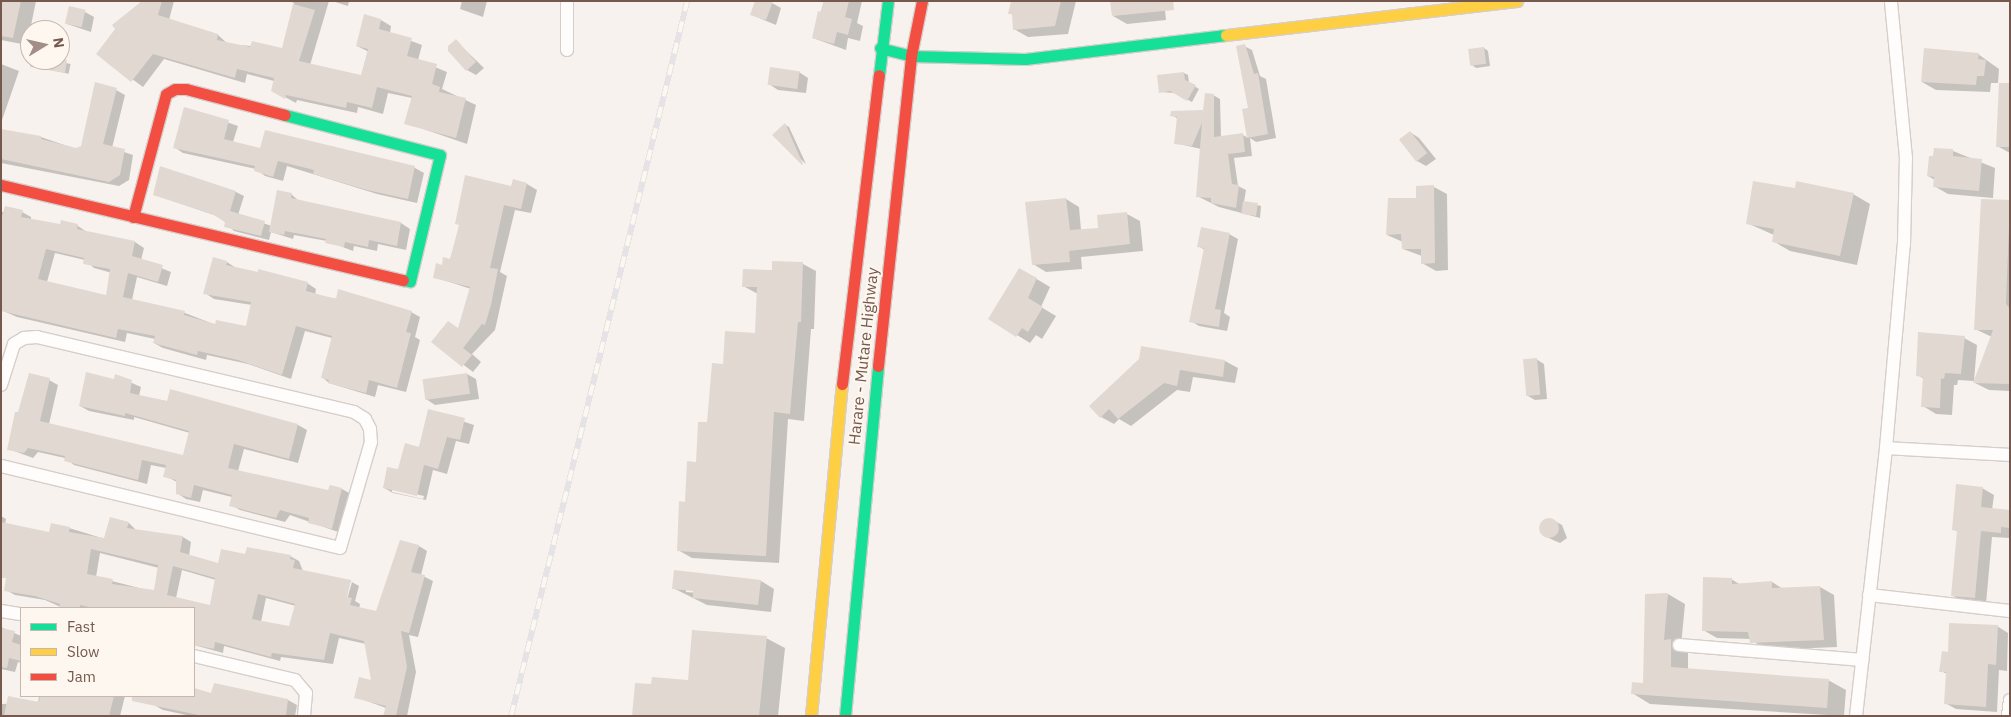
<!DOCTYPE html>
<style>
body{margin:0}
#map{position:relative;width:2011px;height:717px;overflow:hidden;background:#f7f2ed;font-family:"IBM Plex Sans",sans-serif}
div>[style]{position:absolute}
.shadow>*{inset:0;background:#0003;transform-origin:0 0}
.building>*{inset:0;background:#e2d8d2;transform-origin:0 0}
.round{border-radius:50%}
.roads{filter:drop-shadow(1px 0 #d6ceca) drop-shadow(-1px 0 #d6ceca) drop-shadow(0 1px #d6ceca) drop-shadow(0 -1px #d6ceca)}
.street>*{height:12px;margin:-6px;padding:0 6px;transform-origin:6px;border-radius:6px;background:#fefdfc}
.fast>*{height:11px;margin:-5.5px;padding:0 5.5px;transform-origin:5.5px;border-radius:5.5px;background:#16e098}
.slow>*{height:11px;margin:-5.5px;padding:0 5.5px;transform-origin:5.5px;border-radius:5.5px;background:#ffcf43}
.jam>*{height:11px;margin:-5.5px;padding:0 5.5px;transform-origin:5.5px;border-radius:5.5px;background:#f24e42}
.rail>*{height:5.5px;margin-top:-2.75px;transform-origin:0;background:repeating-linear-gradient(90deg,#fef7ef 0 11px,#e5e3e5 0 22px);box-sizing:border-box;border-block:1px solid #e5e3e5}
span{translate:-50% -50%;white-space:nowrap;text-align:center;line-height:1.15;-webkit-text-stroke:4px #fef7ef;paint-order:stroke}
.street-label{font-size:16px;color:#75584e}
.frame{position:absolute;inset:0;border:2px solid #75584e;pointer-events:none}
.legend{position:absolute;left:20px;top:607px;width:175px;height:90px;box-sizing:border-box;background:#fef7ef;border:1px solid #c7b7af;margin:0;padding:6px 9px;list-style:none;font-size:15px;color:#75584e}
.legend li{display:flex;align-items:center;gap:10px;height:25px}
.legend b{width:25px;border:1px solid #c7b7af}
.north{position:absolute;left:20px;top:20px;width:50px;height:50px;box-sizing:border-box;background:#fef7ef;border:1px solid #c7b7af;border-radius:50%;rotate:81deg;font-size:14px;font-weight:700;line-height:20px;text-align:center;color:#75584e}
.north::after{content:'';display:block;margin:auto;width:18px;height:22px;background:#a28e86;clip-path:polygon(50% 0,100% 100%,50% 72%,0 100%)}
</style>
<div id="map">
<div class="shadow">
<i style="clip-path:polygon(1px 1px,36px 1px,27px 45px,1px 40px)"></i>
<i style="clip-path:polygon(139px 1px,174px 1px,169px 20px,218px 35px,228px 44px,283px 49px,294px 3px,288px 1px,329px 1px,310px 65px,362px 76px,369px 52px,357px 46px,381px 20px,391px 26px,390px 33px,422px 45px,418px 60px,447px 72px,442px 89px,476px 105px,467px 144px,406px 123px,412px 98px,388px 93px,383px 114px,358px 107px,357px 113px,297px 100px,296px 103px,272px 90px,274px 81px,247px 74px,245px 83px,164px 59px,143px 87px,98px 54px,142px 3px)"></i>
<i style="clip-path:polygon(332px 1px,349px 1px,348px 6px)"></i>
<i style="clip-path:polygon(462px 1px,487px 1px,483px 17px,460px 9px)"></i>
<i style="clip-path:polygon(824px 1px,862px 1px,857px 23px,863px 26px,860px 41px,848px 38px,846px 50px,813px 38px)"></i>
<i style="clip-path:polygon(1012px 1px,1076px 1px,1068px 34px,1028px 37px,1014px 29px,1013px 15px,1009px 13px)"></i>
<i style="clip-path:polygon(1164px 1px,1166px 20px,1127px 24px,1113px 16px)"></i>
<i style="clip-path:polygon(772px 3px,781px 8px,776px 25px,752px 15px)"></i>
<i style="clip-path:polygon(85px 12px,94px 17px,91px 32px,67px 24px)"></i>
<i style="clip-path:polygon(456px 41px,484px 68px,476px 75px,467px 70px)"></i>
<i style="clip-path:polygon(1244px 46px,1252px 50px,1260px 76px,1266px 79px,1276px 138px,1256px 142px,1250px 138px,1252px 156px,1234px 158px,1238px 186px,1246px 190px,1244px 202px,1261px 206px,1260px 218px,1219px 207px,1197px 196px,1201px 149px,1175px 143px,1178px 119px,1172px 115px,1204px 111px,1213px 95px,1220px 99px,1221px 137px,1243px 135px,1248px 138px,1244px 110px,1250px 109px)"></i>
<i style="clip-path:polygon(1484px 48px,1488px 51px,1490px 66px,1476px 68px,1472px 65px)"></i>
<i style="clip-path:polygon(1978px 54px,1999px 69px,1998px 83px,1991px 83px,1990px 92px,1936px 90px,1922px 82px)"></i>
<i style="left:52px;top:60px;width:19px;height:10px;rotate:12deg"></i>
<i style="clip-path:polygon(1px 64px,19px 71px,1px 123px)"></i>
<i style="clip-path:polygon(799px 72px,808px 78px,806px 93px,778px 90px,769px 84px)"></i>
<i style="clip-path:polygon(1184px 73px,1188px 75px,1189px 83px,1199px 89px,1192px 102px,1175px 93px,1160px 92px,1158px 77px)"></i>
<i style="clip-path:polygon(116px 90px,125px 95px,112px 148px,133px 155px,129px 180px,119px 186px,1px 163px,1px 130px,41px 137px,76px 149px,82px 147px)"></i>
<i style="clip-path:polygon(2010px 101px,2010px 153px,1997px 146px)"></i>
<i style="clip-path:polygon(185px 108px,238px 126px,233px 142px,261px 150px,266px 131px,415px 168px,424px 173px,417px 203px,377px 194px,287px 166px,283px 181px,265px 176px,256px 169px,183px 153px,174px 147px)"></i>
<i style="clip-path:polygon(785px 125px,789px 127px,806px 164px,774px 135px)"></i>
<i style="clip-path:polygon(1410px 132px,1419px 138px,1436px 159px,1426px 166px,1417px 161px)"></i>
<i style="clip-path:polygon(1935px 149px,1953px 151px,1995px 168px,1993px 198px,1948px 194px,1934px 186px,1935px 180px,1928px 176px)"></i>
<i style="clip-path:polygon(527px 184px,537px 190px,531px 213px,515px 210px,500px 272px,507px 276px,495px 330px,472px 354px,481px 362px,473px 372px,433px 342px,459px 328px,471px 289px,434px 277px,512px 187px)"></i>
<i style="clip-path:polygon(1434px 187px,1447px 194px,1448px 270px,1436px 271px,1422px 263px,1422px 256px,1403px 249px,1403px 242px,1387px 235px,1417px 199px)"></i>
<i style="clip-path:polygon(1796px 189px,1853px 194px,1870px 204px,1857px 265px,1790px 251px,1773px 241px,1774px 235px,1747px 223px)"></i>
<i style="clip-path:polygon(236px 192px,244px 196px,238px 215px,272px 226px,291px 194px,300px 202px,401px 223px,410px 229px,406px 250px,378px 244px,377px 251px,354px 246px,353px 251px,327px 241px,294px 235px,293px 239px,271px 232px,269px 240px,234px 231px,220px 217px,155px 195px)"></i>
<i style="clip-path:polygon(1066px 199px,1079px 207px,1081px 230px,1100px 229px,1127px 214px,1140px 221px,1143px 251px,1081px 257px,1082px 269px,1046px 272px,1033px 264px)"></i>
<i style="clip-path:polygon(2010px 201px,2010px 391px,1989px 390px,1975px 383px,1992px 337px,1975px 329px)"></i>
<i style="clip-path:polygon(evenodd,1px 212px,22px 212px,31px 217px,31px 220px,61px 225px,62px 222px,78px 226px,87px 232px,135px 242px,144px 248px,141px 260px,171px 272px,167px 286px,137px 277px,132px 300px,185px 313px,216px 325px,246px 328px,252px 305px,214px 299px,205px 293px,227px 262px,236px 268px,307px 283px,316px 289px,315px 295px,411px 312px,420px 317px,415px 337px,420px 340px,406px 392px,378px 385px,375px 397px,329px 383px,322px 377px,332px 338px,305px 331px,291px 379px,248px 364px,207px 355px,206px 360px,163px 348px,154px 343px,155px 339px,127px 333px,125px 342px,17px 317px,1px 310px,1px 212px,55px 253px,85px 260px,94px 268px,112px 273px,106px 297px,47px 282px,55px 253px)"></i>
<i style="clip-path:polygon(1229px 234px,1238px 239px,1224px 313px,1230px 317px,1227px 331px,1199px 326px,1191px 321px,1205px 250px,1198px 246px)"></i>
<i style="clip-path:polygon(803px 264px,816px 271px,814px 329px,811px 329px,804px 421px,788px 419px,779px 563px,692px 558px,678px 550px,686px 503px,724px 366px,757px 335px,758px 294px,743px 286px,773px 271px)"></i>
<i style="clip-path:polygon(1020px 269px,1050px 287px,1041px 307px,1056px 316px,1042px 339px,1036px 335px,1030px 343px,1017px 335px)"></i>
<i style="clip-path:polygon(1964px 338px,1977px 345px,1974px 381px,1958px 380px,1957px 385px,1954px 385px,1952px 415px,1936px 414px,1923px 406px,1924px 379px,1918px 375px)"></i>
<i style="clip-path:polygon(1142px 348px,1225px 361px,1238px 368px,1235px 383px,1193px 377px,1190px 392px,1177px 390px,1131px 426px,1119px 419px,1114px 424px,1101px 417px,1140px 360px)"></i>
<i style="clip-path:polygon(1536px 359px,1544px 364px,1547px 399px,1535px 400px,1528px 396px)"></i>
<i style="clip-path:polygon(467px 374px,476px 379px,479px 399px,435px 405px,426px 399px)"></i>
<i style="clip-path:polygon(116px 376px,141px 387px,139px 396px,298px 425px,307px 430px,298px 463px,244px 449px,238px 471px,329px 492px,342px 489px,351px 494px,341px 533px,290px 515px,285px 522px,240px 510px,231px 505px,232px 497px,203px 490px,200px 502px,186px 499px,177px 493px,177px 482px,165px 476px,166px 468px,151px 465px,147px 484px,74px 465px,65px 458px,38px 452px,33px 458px,9px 449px,19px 414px,49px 380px,58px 385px,49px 424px,183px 456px,190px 433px,134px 417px,134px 420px,89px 411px,80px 406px,115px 380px)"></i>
<i style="clip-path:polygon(evenodd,429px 410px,474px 425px,469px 444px,456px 441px,447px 474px,433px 470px,426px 500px,393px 493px,384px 488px,419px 448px,429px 410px,392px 489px,424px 496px,423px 499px,392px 492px,392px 489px)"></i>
<i style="clip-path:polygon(1982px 488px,1994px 495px,1992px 510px,2010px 511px,2010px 538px,1992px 537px,1986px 604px,1963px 602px,1952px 595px,1958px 532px,1953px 529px)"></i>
<i style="clip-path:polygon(evenodd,1px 516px,6px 519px,5px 524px,50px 533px,69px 528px,105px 539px,129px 523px,137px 531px,183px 537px,191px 542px,189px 556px,219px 565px,246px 556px,290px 556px,299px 561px,303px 571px,350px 581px,359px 586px,355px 601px,360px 604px,359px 609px,376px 613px,419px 546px,427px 551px,421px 575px,433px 581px,418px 637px,409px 635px,416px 672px,407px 716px,384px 716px,386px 708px,356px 697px,372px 682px,366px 644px,339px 638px,333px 664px,281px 657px,280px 661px,224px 646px,223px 653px,194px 645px,194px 608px,63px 608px,45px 600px,15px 595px,6px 590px,9px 569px,1px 537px,1px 516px,100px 553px,159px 568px,155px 592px,96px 577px,100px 553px,1px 516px,182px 570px,216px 580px,211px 607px,176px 598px,182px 570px,1px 516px,349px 582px,352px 582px,346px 603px,344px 602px,349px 582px,1px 516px,266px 598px,296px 606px,290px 628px,261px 622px,266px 598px)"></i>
<i style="clip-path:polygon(1545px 520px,1553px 520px,1562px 525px,1567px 538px,1560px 543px,1544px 536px,1541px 525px)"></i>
<i style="clip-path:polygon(1731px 579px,1741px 585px,1772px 582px,1783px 589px,1820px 587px,1834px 595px,1837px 647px,1765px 650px,1751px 639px,1717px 638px,1703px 630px)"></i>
<i style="clip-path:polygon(evenodd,761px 581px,774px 589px,771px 612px,707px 605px,673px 588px,761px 581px,686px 589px,700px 591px,699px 593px,686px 592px,686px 589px)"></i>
<i style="clip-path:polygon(1668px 594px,1685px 604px,1681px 646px,1688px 651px,1688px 669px,1828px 680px,1846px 690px,1844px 716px,1650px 704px,1632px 693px,1644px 684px)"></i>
<i style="clip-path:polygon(1997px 626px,2008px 633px,2007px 671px,1999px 670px,1997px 712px,1956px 709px,1945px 703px,1947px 674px,1941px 671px,1950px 653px)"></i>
<i style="clip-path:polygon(1px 627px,21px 636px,21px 663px,18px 662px,15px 672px,1px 669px)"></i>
<i style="clip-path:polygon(766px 638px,785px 648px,778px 716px,633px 716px,652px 686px,689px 682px)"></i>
<i style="clip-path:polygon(215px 684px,288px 700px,297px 705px,295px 716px,191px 716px,163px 710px,154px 705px,156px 699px,145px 696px,194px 696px,194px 689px,212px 695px)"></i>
<i style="clip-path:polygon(39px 696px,125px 696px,120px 716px,1px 716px,1px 704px,38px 703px)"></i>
</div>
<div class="building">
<i style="clip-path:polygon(1px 1px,21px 1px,13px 38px,1px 36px)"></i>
<i style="clip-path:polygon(142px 1px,162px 1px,158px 15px,218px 34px,217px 40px,250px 47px,252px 41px,282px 48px,293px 4px,315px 10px,299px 61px,361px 75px,368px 49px,356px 46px,364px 14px,381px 19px,379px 29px,412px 38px,407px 56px,437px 64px,432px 84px,440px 87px,439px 92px,466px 98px,456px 138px,404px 124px,412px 96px,377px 87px,372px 108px,347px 102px,346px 108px,286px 95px,285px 99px,271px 91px,274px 78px,237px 69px,235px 78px,153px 54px,131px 82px,96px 54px,115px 29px,112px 25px)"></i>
<i style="clip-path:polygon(755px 1px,773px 1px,766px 20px,750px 15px)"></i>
<i style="clip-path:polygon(824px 1px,849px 1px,845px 17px,852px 19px,848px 35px,837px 32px,834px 44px,812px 38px,818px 11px,821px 12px)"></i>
<i style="clip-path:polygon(1011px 1px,1061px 1px,1055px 26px,1013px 30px,1012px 14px,1008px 14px)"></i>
<i style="clip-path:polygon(1110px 1px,1173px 1px,1174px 10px,1112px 16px)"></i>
<i style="left:69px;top:6px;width:17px;height:18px;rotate:13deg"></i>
<i style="clip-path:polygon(456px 39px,476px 62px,466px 71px,448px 51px,448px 46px)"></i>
<i style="clip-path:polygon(1245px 44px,1254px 74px,1258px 73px,1268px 134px,1247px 138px,1242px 109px,1248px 108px,1236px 46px)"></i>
<i style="left:1484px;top:47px;width:17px;height:16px;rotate:83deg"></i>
<i style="clip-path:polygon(1924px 48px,1979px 53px,1978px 59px,1986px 60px,1984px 76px,1977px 76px,1976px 85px,1921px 82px)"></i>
<i style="clip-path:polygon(30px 60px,67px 60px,65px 73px,30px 67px)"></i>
<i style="left:770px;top:67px;width:30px;height:18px;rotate:8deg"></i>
<i style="clip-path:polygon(1184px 72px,1185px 80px,1196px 85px,1187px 101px,1170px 91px,1159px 93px,1157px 75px)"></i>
<i style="clip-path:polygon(95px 82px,117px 88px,103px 144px,125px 149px,120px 175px,109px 182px,1px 159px,1px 129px,41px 136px,41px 139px,76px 148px,81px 146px)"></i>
<i style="clip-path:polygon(1999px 83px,2010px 83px,2010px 147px,1996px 147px)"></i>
<i style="clip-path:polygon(1205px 93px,1214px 94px,1214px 137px,1243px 133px,1245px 152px,1228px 154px,1232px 184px,1239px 185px,1236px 208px,1211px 203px,1211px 198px,1196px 197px,1202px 123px,1192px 146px,1174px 144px,1177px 117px,1170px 116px,1171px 111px,1203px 110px)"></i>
<i style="clip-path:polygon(184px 107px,229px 120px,224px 139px,260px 148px,265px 130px,415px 166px,408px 199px,367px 190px,313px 174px,314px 170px,278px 161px,273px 177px,254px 171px,255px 166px,173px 148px)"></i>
<i style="clip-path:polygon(785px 123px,803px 164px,802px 165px,772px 135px)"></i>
<i style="left:1410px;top:131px;width:28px;height:14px;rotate:52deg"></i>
<i style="clip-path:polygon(1934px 148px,1953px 149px,1953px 156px,1982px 159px,1979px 191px,1933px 187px,1934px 177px,1927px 176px,1929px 156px,1933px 156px)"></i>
<i style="clip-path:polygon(160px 166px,236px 191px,230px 211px,265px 221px,261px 236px,224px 227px,225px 222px,212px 214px,153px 195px)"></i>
<i style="clip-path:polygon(465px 175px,511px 186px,513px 179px,527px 183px,521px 209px,504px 205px,490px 268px,498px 269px,491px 305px,485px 325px,482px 324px,463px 348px,472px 355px,462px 367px,431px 342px,448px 321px,458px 328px,470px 287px,433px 278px,436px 263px,442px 265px,443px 257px,450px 259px,459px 225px,455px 224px)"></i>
<i style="clip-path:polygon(1753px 181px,1795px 188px,1796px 181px,1854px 193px,1840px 256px,1772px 242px,1774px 229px,1746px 224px)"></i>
<i style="clip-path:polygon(1434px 185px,1435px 263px,1421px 264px,1421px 249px,1402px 249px,1401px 234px,1386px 235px,1388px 198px,1416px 198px,1416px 186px)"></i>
<i style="clip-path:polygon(277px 190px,292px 193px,291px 198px,401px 222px,397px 246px,369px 240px,368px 247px,345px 242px,344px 247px,325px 243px,326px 239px,285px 231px,284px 235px,269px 232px)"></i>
<i style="clip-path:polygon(1066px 198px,1070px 230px,1098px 228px,1097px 215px,1127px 212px,1130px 244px,1069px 251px,1070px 262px,1032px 265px,1025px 202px)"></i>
<i style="clip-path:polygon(1981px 199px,2010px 200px,2006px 304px,2010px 309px,2010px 384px,1973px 383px,1993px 330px,1974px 330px)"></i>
<i style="left:1243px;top:201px;width:15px;height:13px;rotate:8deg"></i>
<i style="clip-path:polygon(evenodd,5px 206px,23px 210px,21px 217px,60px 224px,61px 220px,78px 224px,77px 229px,135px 241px,132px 256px,163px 265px,158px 282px,128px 273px,123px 297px,185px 311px,184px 315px,215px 324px,216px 320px,246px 326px,251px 302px,203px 294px,213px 257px,227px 261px,226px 265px,258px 272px,258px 269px,308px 282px,306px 291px,336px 299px,338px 289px,412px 311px,406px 332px,411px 333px,397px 388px,369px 380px,366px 393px,328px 383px,329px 380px,321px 378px,332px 336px,296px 326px,282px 375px,238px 360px,198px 351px,197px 355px,153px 343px,155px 336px,118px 329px,116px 338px,1px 311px,1px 220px,5px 206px,46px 249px,84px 258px,83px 264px,110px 269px,106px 295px,38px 279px,46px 249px)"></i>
<i style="clip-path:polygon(1201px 227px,1230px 233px,1215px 309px,1221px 310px,1219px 327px,1189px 322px,1204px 248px,1197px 247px)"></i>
<i style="clip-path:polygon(772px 261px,803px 262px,801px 322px,798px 322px,790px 414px,774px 412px,766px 556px,677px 551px,679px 501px,685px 502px,687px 461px,696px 462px,698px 422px,707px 422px,712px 363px,723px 364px,725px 331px,755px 333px,757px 287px,742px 287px,743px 269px,772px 270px)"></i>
<i style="clip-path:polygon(1019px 268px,1037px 278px,1028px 298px,1043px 307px,1028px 332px,1022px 328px,1016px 337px,988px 319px)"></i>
<i style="clip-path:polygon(1918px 332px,1965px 336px,1961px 374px,1945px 373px,1944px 379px,1941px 378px,1940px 408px,1921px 407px,1923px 377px,1916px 376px)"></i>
<i style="clip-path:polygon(1141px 346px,1225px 360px,1223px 377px,1180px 370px,1177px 386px,1164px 383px,1118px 419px,1109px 409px,1100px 418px,1089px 406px,1139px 359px)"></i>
<i style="left:1537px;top:358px;width:37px;height:14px;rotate:85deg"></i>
<i style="clip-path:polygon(86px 372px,114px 379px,115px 374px,132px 380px,130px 393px,167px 401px,170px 389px,298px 424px,289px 459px,234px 444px,228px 468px,328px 490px,330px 485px,342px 488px,332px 529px,308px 523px,309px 518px,280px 510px,276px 518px,229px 506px,232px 495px,194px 485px,191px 498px,176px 494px,176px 480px,163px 477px,166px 465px,142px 460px,138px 480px,64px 461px,65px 456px,28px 448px,24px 453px,7px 450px,15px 412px,18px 412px,29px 373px,50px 378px,40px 421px,183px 455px,189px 431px,125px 413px,125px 416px,79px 406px)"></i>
<i style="left:467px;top:373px;width:21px;height:45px;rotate:82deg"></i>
<i style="clip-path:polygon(428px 409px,465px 418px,460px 440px,447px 437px,438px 469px,424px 465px,417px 496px,383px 488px,387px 467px,398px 469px,405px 443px,419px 447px)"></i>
<i style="clip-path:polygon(1956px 484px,1983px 487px,1981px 507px,2010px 510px,2010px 528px,2001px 527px,2001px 533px,1981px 531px,1975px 598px,1951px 596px,1957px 531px,1952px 530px)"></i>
<i style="clip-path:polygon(evenodd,110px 517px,129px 522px,127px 528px,183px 536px,180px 552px,218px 563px,221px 549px,245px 554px,247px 547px,291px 555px,290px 559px,295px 560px,293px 568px,351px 580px,347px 597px,352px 598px,350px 605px,376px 611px,400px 540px,419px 545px,411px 572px,425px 575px,409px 633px,401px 631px,407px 667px,396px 716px,383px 716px,386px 706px,354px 698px,359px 677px,371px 680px,364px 641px,330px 633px,324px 660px,272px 653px,271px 657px,215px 642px,214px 649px,194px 645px,194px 608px,94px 608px,80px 605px,80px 608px,59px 608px,60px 604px,35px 596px,4px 591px,6px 578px,1px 578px,1px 522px,49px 532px,51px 523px,70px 527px,69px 532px,104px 538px,110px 517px,91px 549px,158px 565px,154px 590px,112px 584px,113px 579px,87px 574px,91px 549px,110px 517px,173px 566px,215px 578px,210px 605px,167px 595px,173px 566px,110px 517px,258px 594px,295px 604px,289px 626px,252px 619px,258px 594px)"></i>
<i class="round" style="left:1539px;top:518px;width:20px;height:20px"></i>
<i style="clip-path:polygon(674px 570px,761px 580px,758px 605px,693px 598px,693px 591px,672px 589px)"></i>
<i style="clip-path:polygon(1703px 577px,1732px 578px,1732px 584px,1772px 581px,1772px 588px,1820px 586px,1824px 640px,1750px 643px,1748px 632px,1702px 631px)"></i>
<i style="clip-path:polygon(1668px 593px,1664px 640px,1671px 639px,1671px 667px,1829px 679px,1827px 708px,1631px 694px,1632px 682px,1643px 683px,1645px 594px)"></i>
<i style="clip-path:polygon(1949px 623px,1998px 625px,1996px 665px,1988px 664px,1986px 707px,1944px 704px,1946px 672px,1939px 672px,1942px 651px,1948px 652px)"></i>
<i style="clip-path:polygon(1px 628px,15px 631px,12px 642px,21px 645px,21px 661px,9px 658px,7px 668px,1px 667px)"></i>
<i style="clip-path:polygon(692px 630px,767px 636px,759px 716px,632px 716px,635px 683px,651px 684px,652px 677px,688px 680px)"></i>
<i style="clip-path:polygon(214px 683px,288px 699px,286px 716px,203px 716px,132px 701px,132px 696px,194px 696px,194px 688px,211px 693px)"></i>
<i style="clip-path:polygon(8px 696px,39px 702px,40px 696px,114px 696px,109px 716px,4px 716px)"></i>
</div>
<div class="roads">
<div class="street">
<i style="left:567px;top:50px;width:49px;rotate:-90deg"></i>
<i style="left:1px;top:385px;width:43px;rotate:-72.4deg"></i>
<i style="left:14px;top:344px;width:12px;rotate:-31deg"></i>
<i style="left:24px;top:338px;width:13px;rotate:-4deg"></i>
<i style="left:37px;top:337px;width:326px;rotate:13.3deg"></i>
<i style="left:354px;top:412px;width:13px;rotate:32deg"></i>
<i style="left:365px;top:419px;width:11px;rotate:63deg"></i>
<i style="left:370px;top:429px;width:13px;rotate:86deg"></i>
<i style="left:371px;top:442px;width:110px;rotate:106.3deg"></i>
<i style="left:340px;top:548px;width:349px;rotate:-166.4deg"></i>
<i style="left:1886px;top:448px;width:124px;rotate:3.2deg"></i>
<i style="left:1869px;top:595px;width:142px;rotate:6.5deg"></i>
<i style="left:1px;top:611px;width:20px;rotate:9deg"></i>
<i style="left:1679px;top:645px;width:184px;rotate:4.7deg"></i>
<i style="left:194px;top:656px;width:104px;rotate:13.4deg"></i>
<i style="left:295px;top:680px;width:17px;rotate:50deg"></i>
<i style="left:306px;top:693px;width:23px;rotate:95deg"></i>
<i style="left:1856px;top:716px;width:270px;rotate:-83.6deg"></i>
<i style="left:1886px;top:448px;width:205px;rotate:-85deg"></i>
<i style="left:1904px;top:244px;width:86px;rotate:-88.7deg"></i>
<i style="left:1906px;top:158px;width:158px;rotate:-95.5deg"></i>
<i style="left:2008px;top:716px;width:16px;rotate:-83deg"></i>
</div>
<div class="fast">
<i style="left:880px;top:48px;width:32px;rotate:14deg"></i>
<i style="left:911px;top:56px;width:114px;rotate:1.5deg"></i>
<i style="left:1025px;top:59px;width:202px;rotate:-6.8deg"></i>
<i style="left:879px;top:75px;width:75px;rotate:-83.1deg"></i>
<i style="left:285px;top:115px;width:160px;rotate:14.5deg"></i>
<i style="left:440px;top:155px;width:130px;rotate:103.4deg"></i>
<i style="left:410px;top:281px;width:7px;rotate:-172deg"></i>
<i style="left:845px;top:716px;width:352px;rotate:-84.6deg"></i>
</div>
<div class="slow">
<i style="left:1226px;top:35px;width:293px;rotate:-6.7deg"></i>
<i style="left:811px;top:716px;width:333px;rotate:-84.7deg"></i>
</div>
<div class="jam">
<i style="left:1px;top:185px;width:413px;rotate:13.3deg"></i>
<i style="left:133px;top:217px;width:127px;rotate:-75deg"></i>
<i style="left:166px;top:94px;width:10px;rotate:-29deg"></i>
<i style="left:175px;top:89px;width:11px"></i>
<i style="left:186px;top:89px;width:102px;rotate:14.7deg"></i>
<i style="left:878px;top:366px;width:312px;rotate:-83.9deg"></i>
<i style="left:911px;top:56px;width:56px;rotate:-78.7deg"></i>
<i style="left:842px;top:384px;width:311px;rotate:-83.2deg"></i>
</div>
</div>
<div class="rail">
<i style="left:511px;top:716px;width:736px;rotate:-76.17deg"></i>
</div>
<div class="street-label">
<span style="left:863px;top:356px;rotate:-84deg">Harare - Mutare Highway</span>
</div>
<div class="frame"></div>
<ul class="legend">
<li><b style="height:6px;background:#16e098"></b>Fast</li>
<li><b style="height:6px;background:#ffcf43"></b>Slow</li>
<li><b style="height:6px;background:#f24e42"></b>Jam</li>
</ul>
<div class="north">N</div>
</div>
